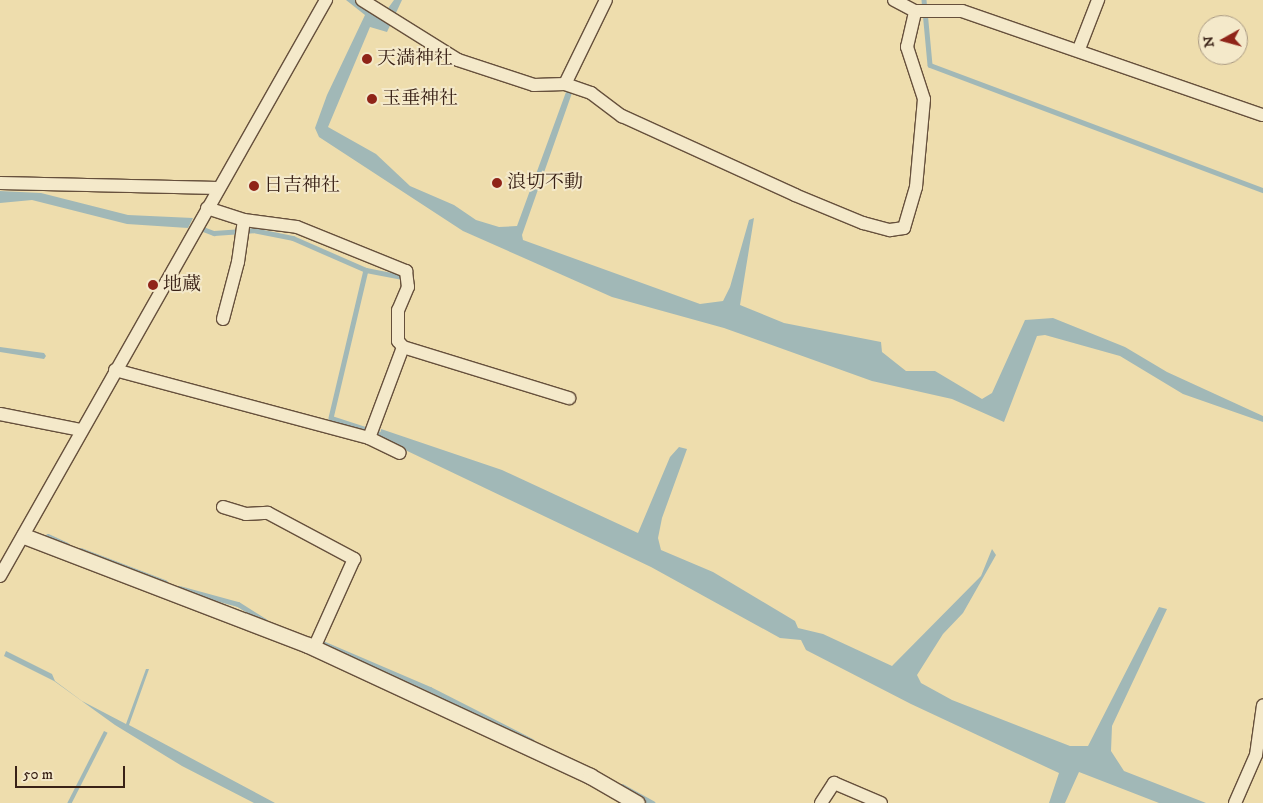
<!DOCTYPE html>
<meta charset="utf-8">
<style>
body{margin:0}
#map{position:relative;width:1263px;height:803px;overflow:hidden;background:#eeddad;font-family:"IM FELL DW Pica","Noto Serif JP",serif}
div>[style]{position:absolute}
.water>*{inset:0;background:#a1b8b7;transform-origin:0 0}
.stream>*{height:4.5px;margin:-2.25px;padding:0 2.25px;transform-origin:2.25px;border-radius:2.25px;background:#a1b8b7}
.roads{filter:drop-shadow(1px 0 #66503c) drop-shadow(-1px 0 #66503c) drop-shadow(0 1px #66503c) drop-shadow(0 -1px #66503c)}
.minor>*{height:12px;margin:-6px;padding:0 6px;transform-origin:6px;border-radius:6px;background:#f4e9ca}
.tertiary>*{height:15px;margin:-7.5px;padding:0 7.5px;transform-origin:7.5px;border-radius:7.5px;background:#f4e9ca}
.dots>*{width:14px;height:14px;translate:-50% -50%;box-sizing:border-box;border:2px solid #f4e9ca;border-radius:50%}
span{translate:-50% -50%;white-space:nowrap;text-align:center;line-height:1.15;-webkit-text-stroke:4px #f4e9ca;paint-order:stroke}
.poi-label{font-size:19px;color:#392116}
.left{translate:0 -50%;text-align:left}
.north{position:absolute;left:1198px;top:15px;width:50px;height:50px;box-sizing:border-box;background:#f4e9ca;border:1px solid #a99982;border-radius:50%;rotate:263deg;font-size:14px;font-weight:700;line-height:20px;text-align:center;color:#392116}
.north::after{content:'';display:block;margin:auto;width:18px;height:22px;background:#8f2418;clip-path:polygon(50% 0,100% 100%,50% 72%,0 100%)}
.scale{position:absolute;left:15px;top:766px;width:110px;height:22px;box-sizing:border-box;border:2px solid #392116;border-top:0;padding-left:6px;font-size:15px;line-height:18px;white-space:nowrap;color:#392116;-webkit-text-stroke:4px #f4e9ca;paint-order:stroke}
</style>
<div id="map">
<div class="water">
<i style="clip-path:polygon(346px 0,355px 0,381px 18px,394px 0,402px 0,387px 32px,370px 27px,328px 127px,376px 154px,410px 186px,454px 205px,476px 220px,499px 227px,517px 226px,566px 92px,572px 93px,522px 235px,523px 240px,700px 304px,723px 301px,730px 287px,749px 220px,754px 218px,740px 305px,784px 323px,881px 342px,882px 352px,906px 371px,935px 371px,982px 399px,992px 393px,1025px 320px,1053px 318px,1125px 347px,1167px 372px,1263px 416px,1263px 422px,1183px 394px,1120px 356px,1045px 335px,1037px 336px,1004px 422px,952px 399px,872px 381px,724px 328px,612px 297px,463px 231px,319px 137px,315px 128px,327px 95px,365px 15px)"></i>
<i style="clip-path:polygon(0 191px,41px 193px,128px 215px,193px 218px,188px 228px,127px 224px,32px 200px,0 203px)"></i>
<i style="clip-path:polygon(0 347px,44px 353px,46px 356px,44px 359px,0 352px)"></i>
<i style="clip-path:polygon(381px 429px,502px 470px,638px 533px,670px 457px,679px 447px,687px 449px,662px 518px,658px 538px,661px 550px,713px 572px,795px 621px,798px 628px,823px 634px,892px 666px,981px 576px,992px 549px,996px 555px,963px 613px,943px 634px,917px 675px,921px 683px,952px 700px,1070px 746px,1088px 746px,1159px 607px,1167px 609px,1112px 726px,1111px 751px,1124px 771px,1206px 803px,1159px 803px,1079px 772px,1065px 803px,1049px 803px,1059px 773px,911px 704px,806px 650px,801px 640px,780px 638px,651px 567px,380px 438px)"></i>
<i style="clip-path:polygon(6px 651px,52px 674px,55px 681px,82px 701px,126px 724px,146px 669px,149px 669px,129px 725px,275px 803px,254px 803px,182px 766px,115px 725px,54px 681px,4px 656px)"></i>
<i style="left:104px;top:731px;width:4px;height:84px;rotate:27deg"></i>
</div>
<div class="stream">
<i style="left:924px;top:0;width:65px;rotate:84.7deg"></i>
<i style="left:930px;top:65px;width:356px;rotate:20.6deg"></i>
<i style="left:198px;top:227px;width:17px;rotate:21deg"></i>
<i style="left:214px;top:233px;width:39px;rotate:-4deg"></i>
<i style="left:253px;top:230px;width:41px;rotate:11.3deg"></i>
<i style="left:293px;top:238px;width:80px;rotate:23.7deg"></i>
<i style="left:366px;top:270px;width:37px;rotate:11deg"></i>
<i style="left:366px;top:270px;width:152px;rotate:103.3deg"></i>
<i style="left:331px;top:418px;width:56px;rotate:17.8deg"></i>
<i style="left:48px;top:536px;width:21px;rotate:25deg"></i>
<i style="left:81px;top:550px;width:90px;rotate:20.9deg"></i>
<i style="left:179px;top:588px;width:61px;rotate:15.2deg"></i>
<i style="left:238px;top:604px;width:31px;rotate:32deg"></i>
<i style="left:318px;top:641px;width:122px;rotate:23.2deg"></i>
<i style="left:430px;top:689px;width:114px;rotate:27deg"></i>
<i style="left:622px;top:786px;width:35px;rotate:29deg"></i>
</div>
<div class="roads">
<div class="minor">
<i style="left:362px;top:0;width:113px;rotate:32deg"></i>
<i style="left:458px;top:60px;width:80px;rotate:18.2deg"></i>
<i style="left:534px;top:85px;width:31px;rotate:-2deg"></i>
<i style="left:565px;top:84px;width:28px;rotate:19deg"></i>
<i style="left:591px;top:93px;width:39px;rotate:37deg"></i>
<i style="left:622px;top:116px;width:190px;rotate:24.5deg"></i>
<i style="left:795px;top:195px;width:74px;rotate:22.4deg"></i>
<i style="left:863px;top:223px;width:28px;rotate:15deg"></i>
<i style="left:890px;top:230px;width:14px;rotate:-8deg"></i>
<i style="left:904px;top:228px;width:43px;rotate:-73.7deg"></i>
<i style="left:916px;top:187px;width:88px;rotate:-84.8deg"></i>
<i style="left:924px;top:99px;width:55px;rotate:-108.1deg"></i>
<i style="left:907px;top:47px;width:37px;rotate:-77deg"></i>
<i style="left:894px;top:0;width:24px;rotate:28deg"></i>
<i style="left:915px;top:11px;width:47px"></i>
<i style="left:962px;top:11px;width:318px;rotate:19.1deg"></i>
<i style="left:1079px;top:49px;width:53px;rotate:-68.8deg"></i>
<i style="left:565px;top:84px;width:93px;rotate:-64deg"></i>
<i style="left:0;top:183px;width:218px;rotate:1.3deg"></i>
<i style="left:207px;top:208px;width:39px;rotate:18deg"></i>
<i style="left:244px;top:220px;width:53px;rotate:7.5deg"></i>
<i style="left:297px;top:227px;width:118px;rotate:22deg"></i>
<i style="left:406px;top:271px;width:16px;rotate:83deg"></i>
<i style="left:408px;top:287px;width:25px;rotate:113deg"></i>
<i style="left:398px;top:310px;width:31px;rotate:90deg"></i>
<i style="left:398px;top:341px;width:8px;rotate:50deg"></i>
<i style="left:403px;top:347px;width:97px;rotate:110.5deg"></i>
<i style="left:223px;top:319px;width:59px;rotate:-75.3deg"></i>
<i style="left:238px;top:262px;width:42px;rotate:-81.9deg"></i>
<i style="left:403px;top:347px;width:174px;rotate:17.1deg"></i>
<i style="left:115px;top:370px;width:263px;rotate:15deg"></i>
<i style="left:369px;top:438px;width:34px;rotate:26deg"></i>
<i style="left:0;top:414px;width:83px;rotate:11.2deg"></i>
<i style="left:223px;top:507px;width:24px;rotate:17deg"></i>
<i style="left:246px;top:514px;width:22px;rotate:-3deg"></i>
<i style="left:268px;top:513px;width:98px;rotate:28.1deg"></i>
<i style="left:354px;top:559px;width:98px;rotate:114.2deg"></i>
<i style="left:0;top:576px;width:662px;rotate:-60.49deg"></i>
<i style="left:821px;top:803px;width:24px;rotate:-57deg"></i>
<i style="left:834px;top:783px;width:51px;rotate:23.1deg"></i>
<i style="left:1235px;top:803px;width:52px;rotate:-66.4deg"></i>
<i style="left:1256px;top:755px;width:50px;rotate:-82deg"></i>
</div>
<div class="tertiary">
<i style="left:24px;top:536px;width:304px;rotate:21deg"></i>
<i style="left:308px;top:645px;width:311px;rotate:24.9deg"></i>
<i style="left:590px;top:776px;width:54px;rotate:29.9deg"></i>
</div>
</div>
<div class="dots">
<i style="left:367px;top:59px;background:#8f2418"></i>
<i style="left:372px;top:99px;background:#8f2418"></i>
<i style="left:497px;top:183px;background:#8f2418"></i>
<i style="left:254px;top:186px;background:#8f2418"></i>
<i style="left:153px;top:285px;background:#8f2418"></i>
</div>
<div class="poi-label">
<span class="left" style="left:377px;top:59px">天満神社</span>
<span class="left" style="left:382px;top:99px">玉垂神社</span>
<span class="left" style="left:507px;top:183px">浪切不動</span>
<span class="left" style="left:264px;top:186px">日吉神社</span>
<span class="left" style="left:163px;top:285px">地蔵</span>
</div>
<div class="north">N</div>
<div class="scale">50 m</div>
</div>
